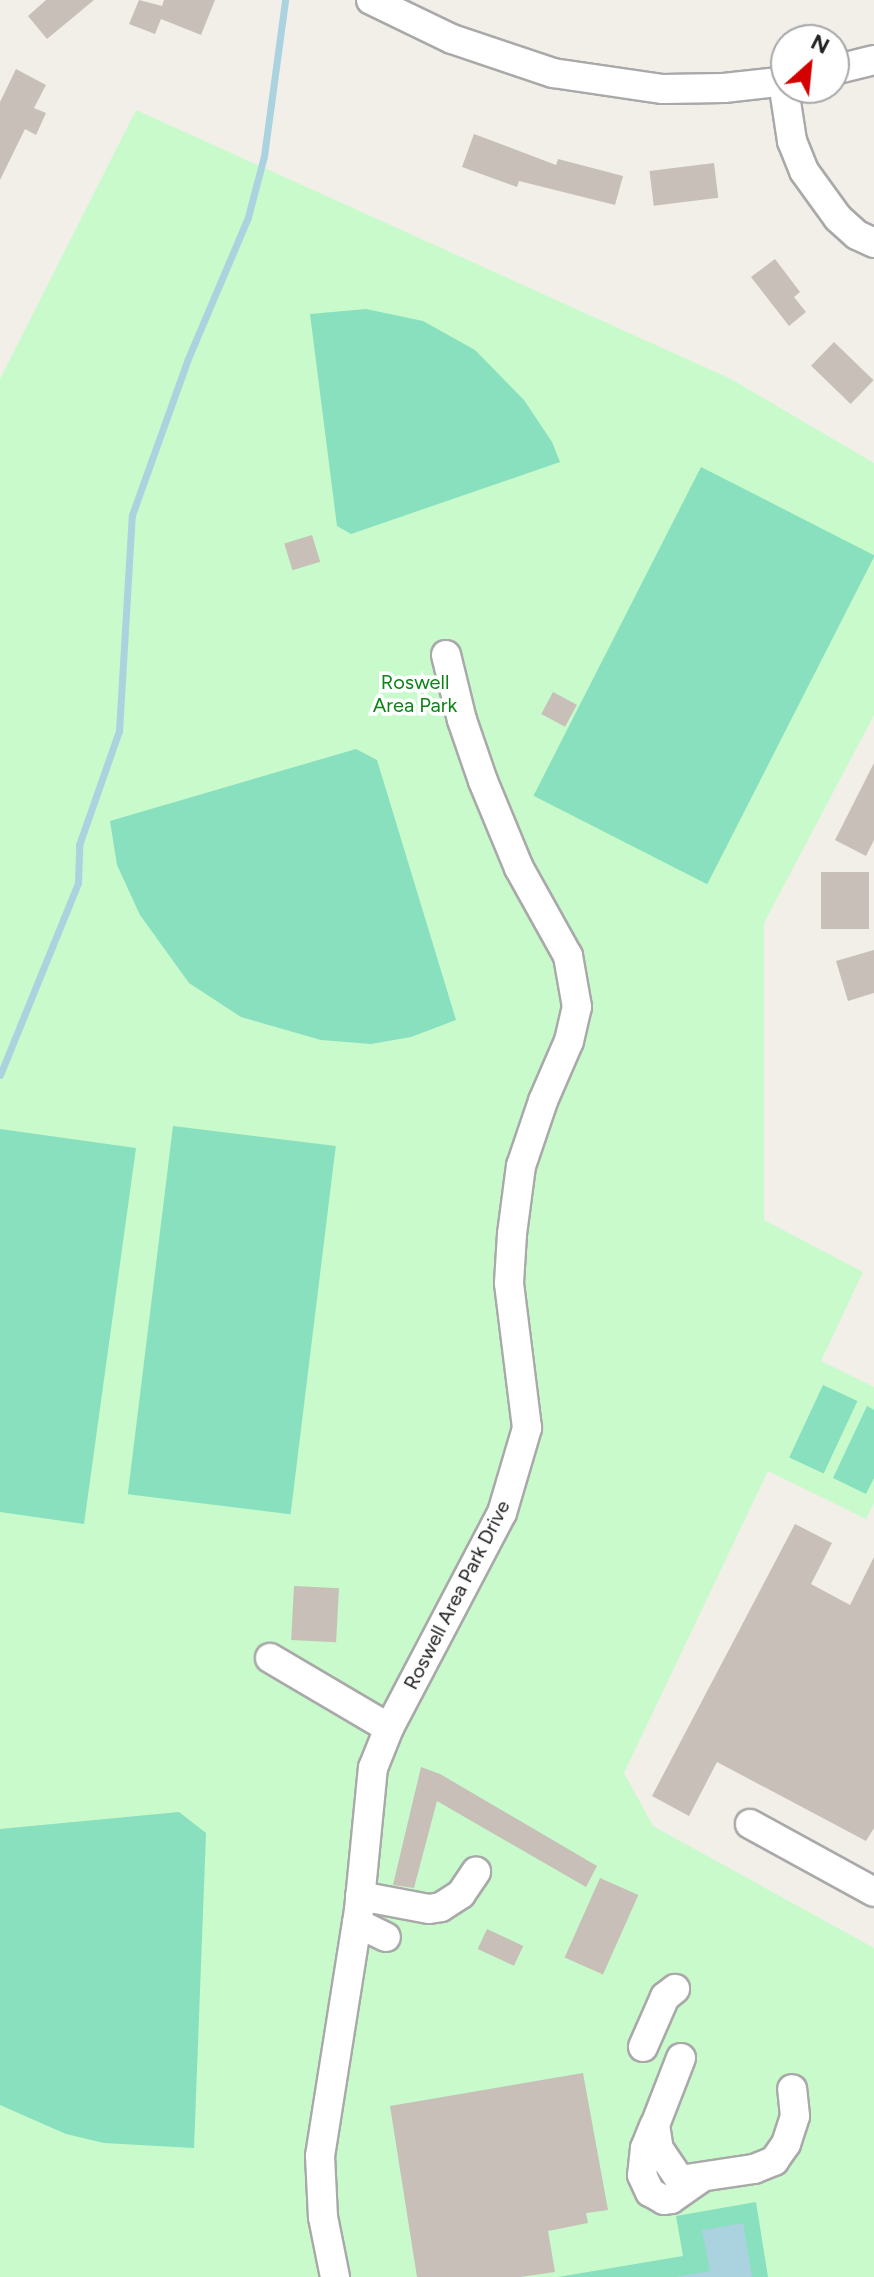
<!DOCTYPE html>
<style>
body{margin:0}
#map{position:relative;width:874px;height:2277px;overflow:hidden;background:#f2efe9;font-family:Figtree,sans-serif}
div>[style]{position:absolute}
.park>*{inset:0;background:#c8facc}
.pitch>*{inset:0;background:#88e0be;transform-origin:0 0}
.water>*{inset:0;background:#aad3df}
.stream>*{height:7px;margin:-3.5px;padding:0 3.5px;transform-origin:3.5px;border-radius:3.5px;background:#aad3df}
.building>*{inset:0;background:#c7bfb8;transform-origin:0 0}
.roads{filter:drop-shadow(2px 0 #a9a9a9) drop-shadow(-2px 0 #a9a9a9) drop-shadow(0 2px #a9a9a9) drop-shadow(0 -2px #a9a9a9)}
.minor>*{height:28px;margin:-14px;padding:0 14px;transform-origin:14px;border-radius:14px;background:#fff}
span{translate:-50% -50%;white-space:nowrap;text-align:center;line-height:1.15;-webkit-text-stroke:7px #fff;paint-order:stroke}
.park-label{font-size:20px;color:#0c8416}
.street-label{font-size:20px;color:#222}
.north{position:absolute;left:770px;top:24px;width:80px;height:80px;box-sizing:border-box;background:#fff;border:2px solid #a7a7a7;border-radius:50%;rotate:27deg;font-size:22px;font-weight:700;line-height:32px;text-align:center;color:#222}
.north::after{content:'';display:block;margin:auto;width:28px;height:36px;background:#d40000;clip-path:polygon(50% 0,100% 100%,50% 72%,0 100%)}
</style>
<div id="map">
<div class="park">
<i style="clip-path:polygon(136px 110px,731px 379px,874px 463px,874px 715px,764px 923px,764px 1220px,863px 1272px,821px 1361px,874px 1387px,874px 1503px,866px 1519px,768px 1471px,624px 1773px,653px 1826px,874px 1948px,874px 2277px,0 2277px,0 379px)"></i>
</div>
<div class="pitch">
<i style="clip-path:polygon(366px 309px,423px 321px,475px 350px,524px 400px,552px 442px,560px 462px,351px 534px,337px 526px,310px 314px)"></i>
<i style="left:701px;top:467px;width:195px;height:369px;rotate:27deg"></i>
<i style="clip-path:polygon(356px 749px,377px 760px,456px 1020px,411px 1037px,371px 1044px,321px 1040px,241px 1017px,189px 983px,140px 915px,117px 865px,110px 821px)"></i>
<i style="left:173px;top:1126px;width:164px;height:371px;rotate:7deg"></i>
<i style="clip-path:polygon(0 1129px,136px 1148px,84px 1524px,0 1512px)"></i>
<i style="left:823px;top:1385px;width:38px;height:80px;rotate:25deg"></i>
<i style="clip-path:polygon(867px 1406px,874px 1410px,874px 1478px,866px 1494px,833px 1478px)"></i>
<i style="clip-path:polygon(179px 1812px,206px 1833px,194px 2148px,104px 2143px,66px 2134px,0 2105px,0 1829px)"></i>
<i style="clip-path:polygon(756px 2202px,768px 2277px,558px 2277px,683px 2256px,676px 2216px)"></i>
</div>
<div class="water">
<i style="clip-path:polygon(743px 2223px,752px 2277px,675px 2277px,710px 2271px,702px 2230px)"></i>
</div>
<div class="stream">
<i style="left:0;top:1075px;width:207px;rotate:-67.9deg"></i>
<i style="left:78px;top:883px;width:38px;rotate:-88deg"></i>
<i style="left:79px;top:845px;width:121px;rotate:-70.7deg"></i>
<i style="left:119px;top:731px;width:216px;rotate:-86.6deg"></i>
<i style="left:132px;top:515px;width:164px;rotate:-70.3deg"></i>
<i style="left:187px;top:361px;width:156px;rotate:-67deg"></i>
<i style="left:248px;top:217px;width:63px;rotate:-75.3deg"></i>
<i style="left:264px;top:156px;width:157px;rotate:-82.3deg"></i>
</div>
<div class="building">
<i style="clip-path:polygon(46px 0,94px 0,47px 39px,28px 16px)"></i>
<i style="clip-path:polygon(139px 0,162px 6px,164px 0,215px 0,201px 35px,161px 19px,155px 34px,129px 24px)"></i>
<i style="clip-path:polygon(16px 69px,46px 85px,34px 108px,46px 113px,36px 135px,25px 129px,0 180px,0 102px)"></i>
<i style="clip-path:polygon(474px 134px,556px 165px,558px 159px,623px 176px,615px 205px,519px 181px,517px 187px,462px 167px)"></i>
<i style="left:714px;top:163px;width:35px;height:65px;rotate:83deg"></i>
<i style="clip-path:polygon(775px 259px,800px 292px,794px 297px,806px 312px,789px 326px,751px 277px)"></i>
<i style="left:834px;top:342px;width:55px;height:33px;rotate:44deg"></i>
<i style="left:312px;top:535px;width:28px;height:29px;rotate:73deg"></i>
<i style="left:553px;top:692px;width:27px;height:25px;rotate:28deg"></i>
<i style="clip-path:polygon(874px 763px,874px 840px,866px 856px,835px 840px)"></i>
<i style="left:821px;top:872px;width:48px;height:57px"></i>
<i style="clip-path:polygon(874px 950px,874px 993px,848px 1001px,836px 961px)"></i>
<i style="clip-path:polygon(795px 1524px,832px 1543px,811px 1584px,850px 1605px,874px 1557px,874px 1828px,866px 1841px,717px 1762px,689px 1816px,652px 1796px)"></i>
<i style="left:294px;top:1586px;width:45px;height:54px;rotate:3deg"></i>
<i style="clip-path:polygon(421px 1767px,440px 1774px,597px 1866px,586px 1887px,437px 1801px,414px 1888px,393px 1885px)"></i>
<i style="left:600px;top:1878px;width:42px;height:87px;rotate:24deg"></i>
<i style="left:487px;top:1929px;width:40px;height:22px;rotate:25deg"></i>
<i style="clip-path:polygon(583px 2073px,608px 2210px,586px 2213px,588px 2223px,548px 2231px,555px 2272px,520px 2277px,417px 2277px,390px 2106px)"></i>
</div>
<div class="roads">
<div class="minor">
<i style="left:371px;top:0;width:90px;rotate:25.7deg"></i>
<i style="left:452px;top:39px;width:107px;rotate:18.6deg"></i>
<i style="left:553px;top:73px;width:111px;rotate:8.3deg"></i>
<i style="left:663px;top:89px;width:61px;rotate:-0.9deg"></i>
<i style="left:724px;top:88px;width:62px;rotate:-6.4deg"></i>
<i style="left:834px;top:70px;width:41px;rotate:-14deg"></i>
<i style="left:783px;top:82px;width:60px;rotate:81.3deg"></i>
<i style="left:792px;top:141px;width:32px;rotate:68deg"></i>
<i style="left:804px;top:171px;width:58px;rotate:54.1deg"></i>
<i style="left:838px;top:218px;width:25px;rotate:42deg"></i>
<i style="left:857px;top:235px;width:19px;rotate:25deg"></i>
<i style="left:270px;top:1658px;width:138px;rotate:30.5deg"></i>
<i style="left:750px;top:1824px;width:141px;rotate:28.7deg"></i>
<i style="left:360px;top:1896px;width:70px;rotate:10.7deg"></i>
<i style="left:429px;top:1909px;width:12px;rotate:-9deg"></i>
<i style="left:441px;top:1907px;width:24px;rotate:-33deg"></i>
<i style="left:461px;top:1894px;width:27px;rotate:-56deg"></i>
<i style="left:357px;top:1923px;width:32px;rotate:26deg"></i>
<i style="left:643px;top:2047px;width:55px;rotate:-66.3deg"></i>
<i style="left:665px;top:1997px;width:13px;rotate:-39deg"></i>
<i style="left:681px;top:2058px;width:72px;rotate:111.2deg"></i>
<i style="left:655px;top:2125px;width:24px;rotate:81deg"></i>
<i style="left:659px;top:2149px;width:37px;rotate:56deg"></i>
<i style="left:680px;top:2180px;width:75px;rotate:-8.5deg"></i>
<i style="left:754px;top:2169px;width:22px;rotate:-22deg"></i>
<i style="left:774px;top:2161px;width:21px;rotate:-55deg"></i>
<i style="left:786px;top:2144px;width:29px;rotate:-72deg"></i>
<i style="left:795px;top:2116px;width:27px;rotate:-96deg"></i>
<i style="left:654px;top:2126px;width:24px;rotate:112deg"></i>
<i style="left:645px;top:2148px;width:27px;rotate:96deg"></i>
<i style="left:642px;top:2175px;width:19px;rotate:65deg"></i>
<i style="left:650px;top:2192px;width:16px;rotate:30deg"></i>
<i style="left:664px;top:2200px;width:7px;rotate:-8deg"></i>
<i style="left:671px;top:2199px;width:35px;rotate:-35deg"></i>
<i style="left:335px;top:2277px;width:61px;rotate:-101.3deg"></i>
<i style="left:323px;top:2217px;width:61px;rotate:-92.8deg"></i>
<i style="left:320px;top:2156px;width:249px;rotate:-81deg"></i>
<i style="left:359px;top:1910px;width:143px;rotate:-84.4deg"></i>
<i style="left:373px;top:1768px;width:43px;rotate:-68.2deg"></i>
<i style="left:389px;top:1728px;width:243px;rotate:-62.3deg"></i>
<i style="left:502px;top:1513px;width:89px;rotate:-73.6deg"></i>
<i style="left:527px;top:1428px;width:146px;rotate:-97.1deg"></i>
<i style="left:509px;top:1283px;width:49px;rotate:-86.5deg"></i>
<i style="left:512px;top:1234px;width:69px;rotate:-82.5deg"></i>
<i style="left:521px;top:1166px;width:69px;rotate:-71.3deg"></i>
<i style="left:543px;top:1101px;width:65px;rotate:-66.6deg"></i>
<i style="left:569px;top:1041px;width:35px;rotate:-77deg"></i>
<i style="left:577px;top:1007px;width:52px;rotate:-100deg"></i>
<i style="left:568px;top:956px;width:101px;rotate:-119.1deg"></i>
<i style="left:519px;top:868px;width:94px;rotate:-112.5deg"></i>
<i style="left:483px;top:781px;width:65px;rotate:-109deg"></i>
<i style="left:462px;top:720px;width:67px;rotate:-103.8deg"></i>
</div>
</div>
<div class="park-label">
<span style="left:415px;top:694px">Roswell<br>Area Park</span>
</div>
<div class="street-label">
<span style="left:457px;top:1595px;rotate:-63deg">Roswell Area Park Drive</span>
</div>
<div class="north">N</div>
</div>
